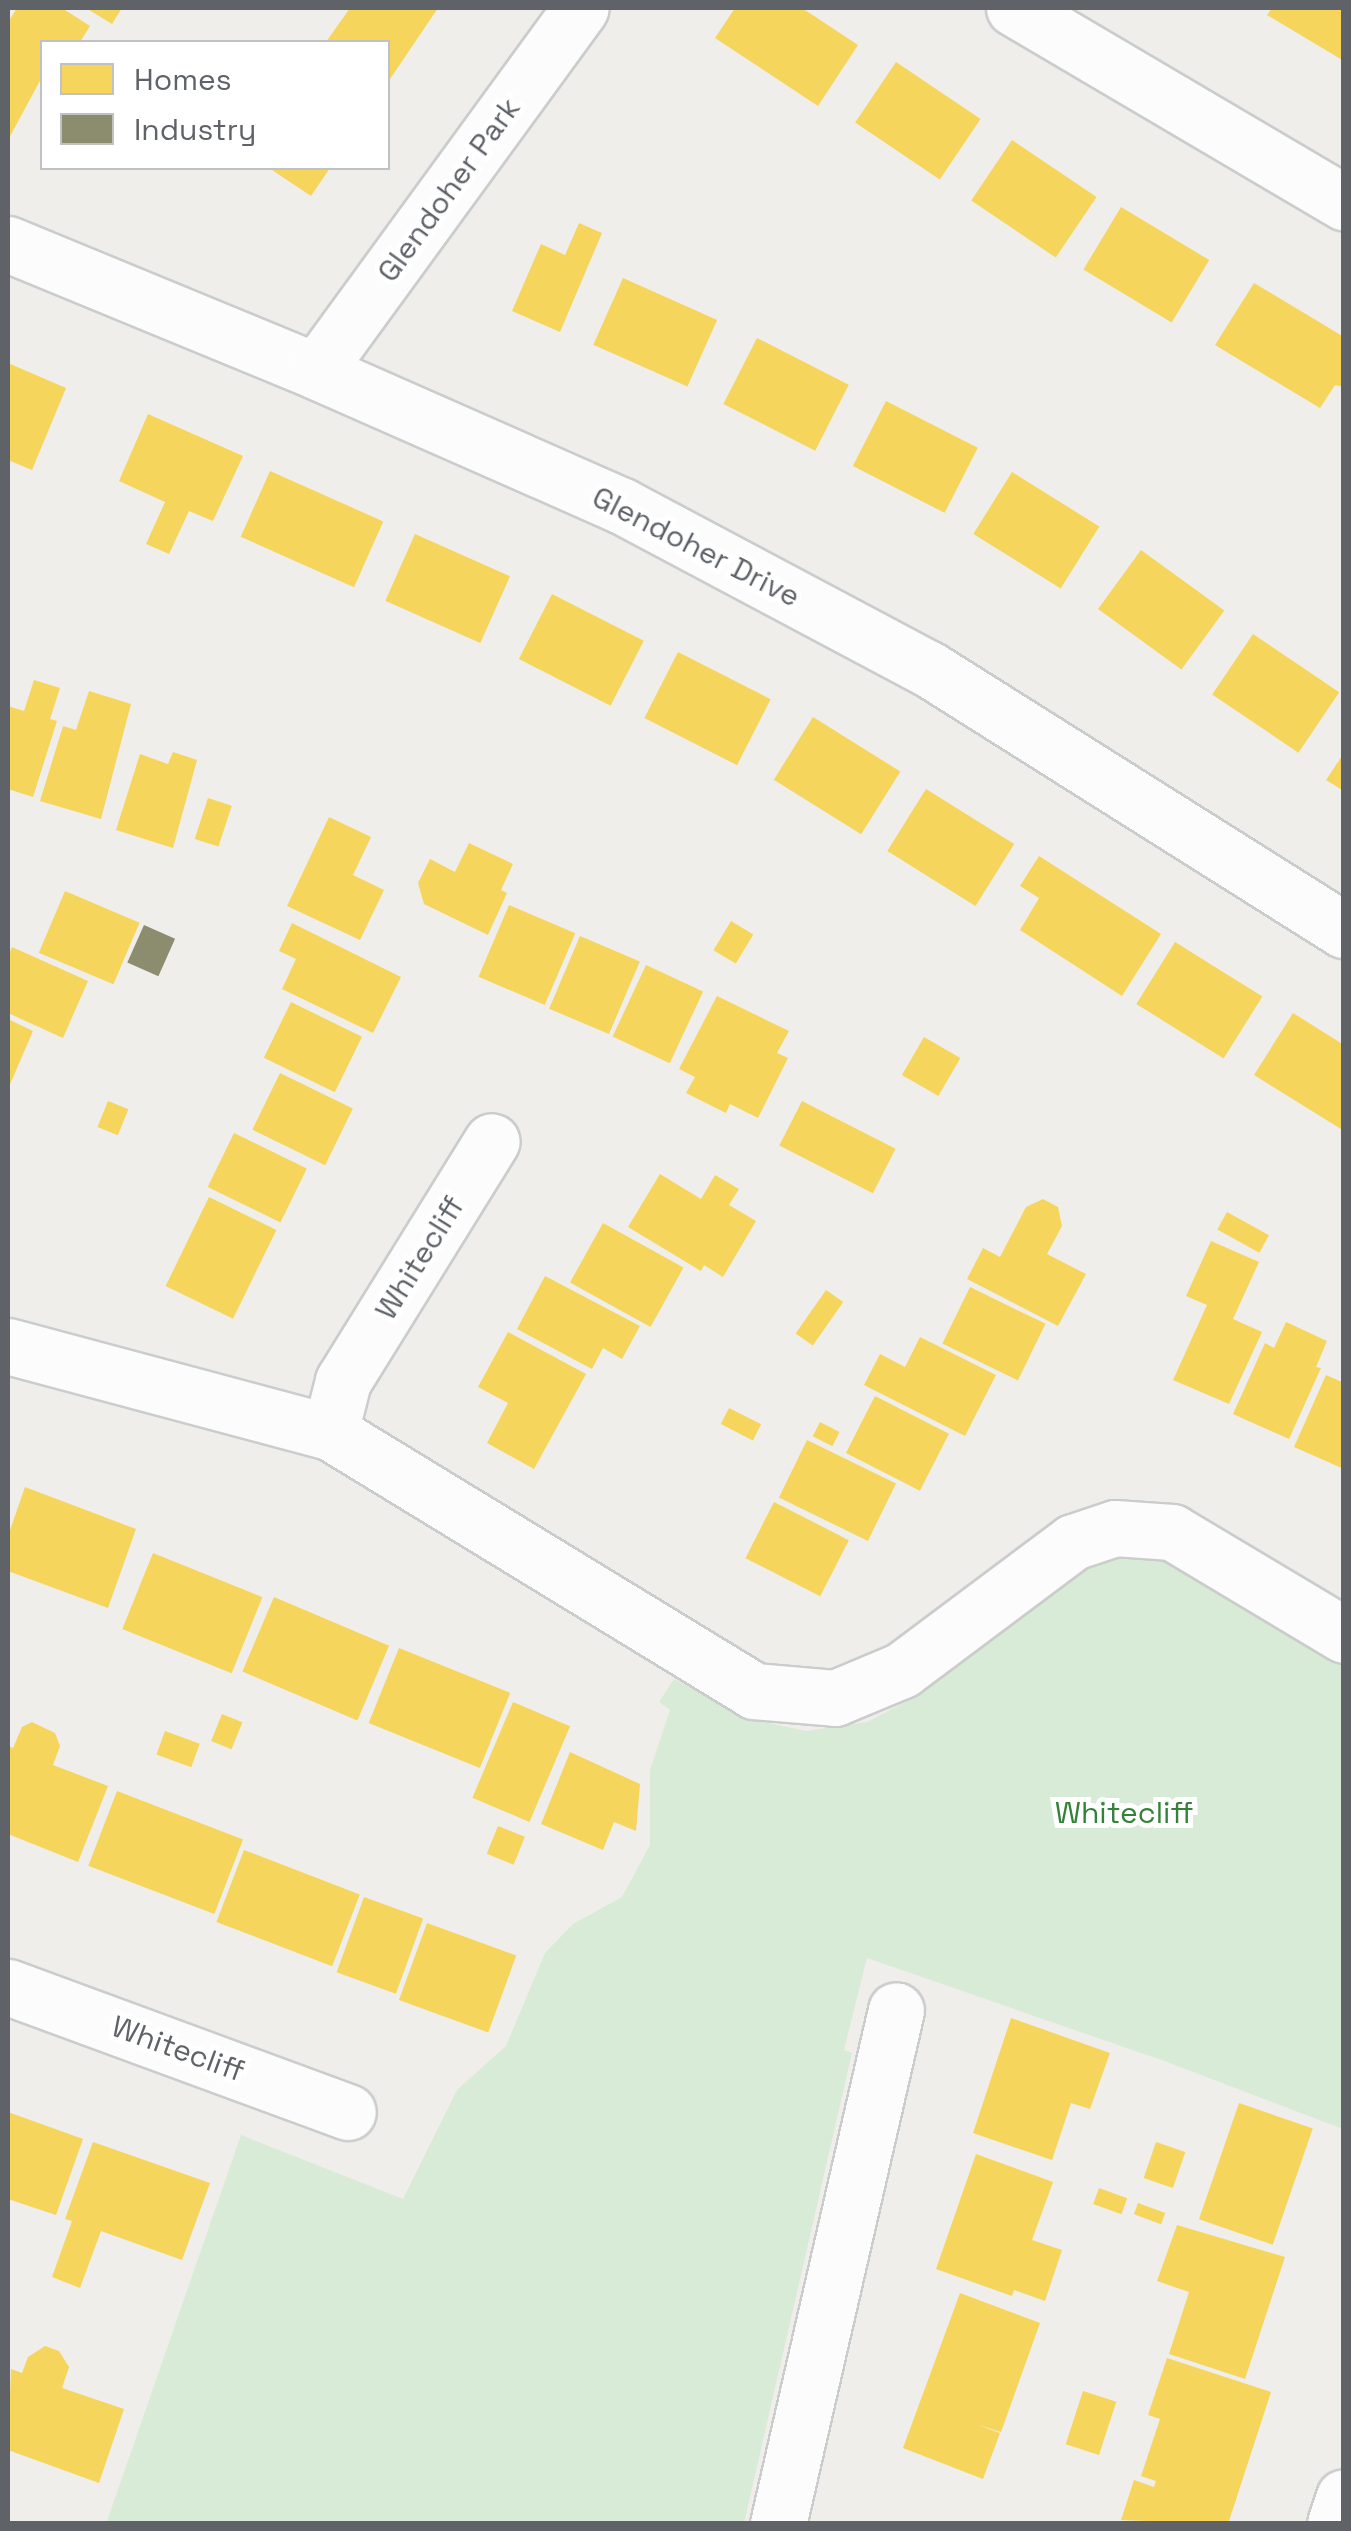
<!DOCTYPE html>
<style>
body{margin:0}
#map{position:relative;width:1351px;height:2531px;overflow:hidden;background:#efeeea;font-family:"Space Grotesk",sans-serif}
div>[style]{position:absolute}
.green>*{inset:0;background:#d8ebd6}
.homes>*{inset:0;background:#f6d55c;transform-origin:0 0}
.industry>*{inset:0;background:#8c8c6e;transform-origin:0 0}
.roads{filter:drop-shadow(2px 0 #cbcccc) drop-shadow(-2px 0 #cbcccc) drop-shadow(0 2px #cbcccc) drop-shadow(0 -2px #cbcccc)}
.minor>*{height:55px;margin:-27.5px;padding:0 27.5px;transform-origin:27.5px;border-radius:27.5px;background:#fdfcfc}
span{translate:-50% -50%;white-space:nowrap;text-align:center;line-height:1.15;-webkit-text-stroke:10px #fff;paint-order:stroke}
.street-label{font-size:30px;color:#5f6368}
.park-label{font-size:30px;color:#348238}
.frame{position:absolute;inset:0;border:10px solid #5f6368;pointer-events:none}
.legend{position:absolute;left:40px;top:40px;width:350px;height:130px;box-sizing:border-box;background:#fff;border:2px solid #bfc1c3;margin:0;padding:12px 18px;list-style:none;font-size:30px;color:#5f6368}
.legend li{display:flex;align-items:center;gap:20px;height:50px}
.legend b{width:50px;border:2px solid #bfc1c3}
</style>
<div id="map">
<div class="green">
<i style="clip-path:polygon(1121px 1552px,1165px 1559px,1343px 1666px,1343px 2129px,1167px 2062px,867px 1958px,844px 2050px,852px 2053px,744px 2523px,106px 2524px,241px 2135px,403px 2199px,457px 2090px,506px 2046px,545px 1953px,573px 1924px,622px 1897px,650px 1845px,650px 1770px,670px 1710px,659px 1702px,674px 1679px,754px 1720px,806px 1731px,867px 1722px,919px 1695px,1083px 1567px)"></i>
</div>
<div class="homes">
<i style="clip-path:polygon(17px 8px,62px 8px,90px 26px,80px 42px,42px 42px,42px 77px,8px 140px,8px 22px)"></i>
<i style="clip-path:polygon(86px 8px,122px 8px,112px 24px)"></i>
<i style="clip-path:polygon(350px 8px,438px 8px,388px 82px,388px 42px,326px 42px)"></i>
<i style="clip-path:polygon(735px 8px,802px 8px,858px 45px,818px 106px,715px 38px)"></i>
<i style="clip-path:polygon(1272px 8px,1344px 8px,1344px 61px,1267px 15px)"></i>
<i style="left:896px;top:62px;width:102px;height:73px;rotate:34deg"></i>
<i style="left:1012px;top:140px;width:102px;height:73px;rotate:34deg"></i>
<i style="clip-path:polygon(269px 168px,330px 168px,311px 196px)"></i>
<i style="left:1121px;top:207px;width:103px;height:73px;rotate:31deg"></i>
<i style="clip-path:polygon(579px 223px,602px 233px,560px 332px,512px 311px,541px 244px,565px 255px)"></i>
<i style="left:623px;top:278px;width:103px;height:73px;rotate:24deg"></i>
<i style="clip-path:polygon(1254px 283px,1344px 337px,1344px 387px,1335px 385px,1320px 408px,1215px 345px)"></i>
<i style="left:757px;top:338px;width:103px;height:74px;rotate:27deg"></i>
<i style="clip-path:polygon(8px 363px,66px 388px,32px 470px,8px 460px)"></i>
<i style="left:886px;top:401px;width:103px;height:73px;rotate:27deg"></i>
<i style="clip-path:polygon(148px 414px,243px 456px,213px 521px,189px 511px,169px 554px,146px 544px,165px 502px,119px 481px)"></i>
<i style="left:270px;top:471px;width:124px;height:72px;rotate:24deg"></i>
<i style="left:1012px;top:472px;width:103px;height:73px;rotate:32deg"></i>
<i style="left:415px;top:534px;width:104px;height:73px;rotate:24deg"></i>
<i style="left:1141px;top:550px;width:103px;height:73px;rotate:36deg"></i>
<i style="left:552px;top:594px;width:103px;height:73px;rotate:27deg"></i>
<i style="left:1253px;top:634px;width:104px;height:73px;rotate:34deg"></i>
<i style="left:678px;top:652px;width:104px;height:74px;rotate:27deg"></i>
<i style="clip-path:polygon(34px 680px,60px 688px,50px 719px,57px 721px,33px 797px,8px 789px,8px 706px,24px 711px)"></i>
<i style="clip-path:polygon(89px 691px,131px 704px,101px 819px,40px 801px,63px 726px,76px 730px)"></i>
<i style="left:813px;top:717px;width:103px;height:74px;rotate:32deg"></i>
<i style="clip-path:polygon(173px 752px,197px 760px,173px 848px,116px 830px,140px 754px,168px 764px)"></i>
<i style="clip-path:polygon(1344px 753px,1344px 791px,1326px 780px)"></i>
<i style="left:926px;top:789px;width:104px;height:73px;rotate:32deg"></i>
<i style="left:208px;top:798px;width:25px;height:43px;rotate:18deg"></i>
<i style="clip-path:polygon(329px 817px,371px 837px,353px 875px,384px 890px,360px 940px,287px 906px)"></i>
<i style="clip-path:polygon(469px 843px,513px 864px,501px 890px,507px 893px,488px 935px,424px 904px,418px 883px,430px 859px,455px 872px)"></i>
<i style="clip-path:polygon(1039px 856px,1161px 934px,1122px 996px,1020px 930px,1039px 898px,1020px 886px)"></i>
<i style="left:65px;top:891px;width:81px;height:67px;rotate:23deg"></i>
<i style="left:509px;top:905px;width:72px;height:78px;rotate:23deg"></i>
<i style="left:731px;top:921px;width:26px;height:34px;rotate:31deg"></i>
<i style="clip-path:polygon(292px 923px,401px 977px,373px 1033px,282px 989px,296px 959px,279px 951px)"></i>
<i style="left:580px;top:936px;width:65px;height:79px;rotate:23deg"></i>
<i style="left:1175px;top:942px;width:103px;height:73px;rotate:32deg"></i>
<i style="clip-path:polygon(12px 947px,88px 981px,63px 1038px,8px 1013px,8px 957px)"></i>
<i style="left:646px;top:965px;width:63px;height:79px;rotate:25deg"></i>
<i style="clip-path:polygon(717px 996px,789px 1031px,777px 1053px,788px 1058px,758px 1118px,730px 1104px,726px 1113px,686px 1093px,695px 1077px,679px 1069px)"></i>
<i style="left:291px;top:1002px;width:79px;height:62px;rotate:26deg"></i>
<i style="clip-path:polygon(1293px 1013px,1344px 1045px,1341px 1129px,1254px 1075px)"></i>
<i style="clip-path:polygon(8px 1019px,33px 1031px,8px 1089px)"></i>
<i style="left:924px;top:1037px;width:42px;height:44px;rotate:30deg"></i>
<i style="left:280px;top:1073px;width:81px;height:63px;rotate:26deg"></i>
<i style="left:108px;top:1101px;width:22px;height:28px;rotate:22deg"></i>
<i style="left:802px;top:1101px;width:105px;height:50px;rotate:27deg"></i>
<i style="left:234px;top:1133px;width:81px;height:60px;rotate:26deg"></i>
<i style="clip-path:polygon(660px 1174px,701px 1199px,715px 1175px,739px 1189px,729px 1205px,756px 1221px,723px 1277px,704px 1265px,701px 1271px,628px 1227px)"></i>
<i style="left:209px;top:1197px;width:75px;height:99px;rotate:26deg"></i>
<i style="clip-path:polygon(1043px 1199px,1058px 1207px,1062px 1226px,1047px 1254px,1086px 1274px,1058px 1326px,967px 1279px,983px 1248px,1000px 1257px,1026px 1207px)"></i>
<i style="left:1227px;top:1212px;width:48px;height:20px;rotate:29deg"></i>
<i style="left:603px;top:1223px;width:92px;height:68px;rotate:29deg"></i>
<i style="clip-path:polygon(1211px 1241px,1259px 1262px,1233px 1319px,1262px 1332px,1229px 1404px,1173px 1380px,1207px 1305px,1186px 1296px)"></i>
<i style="clip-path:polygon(545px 1276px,640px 1326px,622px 1359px,603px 1348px,592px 1369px,517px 1329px)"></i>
<i style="left:970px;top:1287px;width:84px;height:63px;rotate:26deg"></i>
<i style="left:826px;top:1290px;width:21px;height:53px;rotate:35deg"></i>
<i style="clip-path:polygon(1286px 1322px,1327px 1341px,1316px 1367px,1321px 1368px,1289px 1439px,1233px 1414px,1265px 1343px,1274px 1348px)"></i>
<i style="clip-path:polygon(508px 1332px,586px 1374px,534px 1469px,487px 1443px,508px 1403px,478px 1387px)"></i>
<i style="clip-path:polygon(920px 1337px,996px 1375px,965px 1436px,864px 1385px,880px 1354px,905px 1367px)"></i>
<i style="clip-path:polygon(1326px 1375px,1344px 1383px,1344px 1469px,1294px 1447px)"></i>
<i style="left:875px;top:1396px;width:83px;height:64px;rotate:27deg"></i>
<i style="left:729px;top:1408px;width:36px;height:18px;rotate:27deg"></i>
<i style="left:820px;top:1422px;width:22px;height:16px;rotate:27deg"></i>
<i style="left:807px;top:1440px;width:99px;height:64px;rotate:26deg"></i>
<i style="clip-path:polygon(25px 1487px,136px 1529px,108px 1608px,8px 1571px,8px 1536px)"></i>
<i style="left:774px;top:1502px;width:84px;height:63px;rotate:27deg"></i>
<i style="left:153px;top:1553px;width:118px;height:82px;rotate:22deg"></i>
<i style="left:274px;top:1597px;width:125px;height:81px;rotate:23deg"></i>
<i style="left:399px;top:1648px;width:120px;height:81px;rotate:22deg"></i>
<i style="left:513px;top:1702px;width:62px;height:104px;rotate:23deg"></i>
<i style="left:222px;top:1714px;width:22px;height:29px;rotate:22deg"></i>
<i style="clip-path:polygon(32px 1722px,55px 1733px,60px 1746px,53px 1765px,108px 1786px,78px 1862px,8px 1834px,8px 1746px,13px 1748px,22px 1727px)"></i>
<i style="left:165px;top:1731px;width:37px;height:25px;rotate:20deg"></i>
<i style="clip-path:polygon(570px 1752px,640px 1784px,636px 1831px,614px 1822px,603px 1850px,541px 1824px)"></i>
<i style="left:117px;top:1791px;width:135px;height:80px;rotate:21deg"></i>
<i style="left:498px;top:1826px;width:29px;height:30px;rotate:22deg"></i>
<i style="left:244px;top:1850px;width:124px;height:77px;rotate:21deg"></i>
<i style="left:364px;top:1897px;width:63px;height:80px;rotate:20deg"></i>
<i style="left:427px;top:1923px;width:95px;height:82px;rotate:20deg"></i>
<i style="clip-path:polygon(1011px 2018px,1110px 2053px,1090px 2109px,1071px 2103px,1052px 2160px,973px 2133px)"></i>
<i style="left:1239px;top:2103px;width:78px;height:123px;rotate:19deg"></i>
<i style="clip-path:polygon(8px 2112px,83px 2139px,56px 2215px,8px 2199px)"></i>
<i style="clip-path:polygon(93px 2142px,210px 2183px,182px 2260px,101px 2231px,80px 2288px,52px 2277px,72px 2221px,65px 2219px)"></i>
<i style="left:1156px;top:2142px;width:31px;height:38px;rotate:19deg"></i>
<i style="clip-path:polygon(976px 2154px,1053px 2182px,1032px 2240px,1062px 2250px,1045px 2301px,1014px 2290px,1012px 2296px,936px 2269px)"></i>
<i style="left:1099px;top:2188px;width:30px;height:17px;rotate:20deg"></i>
<i style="left:1138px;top:2203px;width:29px;height:12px;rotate:20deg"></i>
<i style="clip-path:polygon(1177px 2225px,1285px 2257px,1245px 2379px,1169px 2354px,1189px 2292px,1157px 2281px)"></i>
<i style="clip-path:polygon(960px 2293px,1040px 2323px,1001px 2432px,978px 2425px,1000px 2433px,983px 2479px,903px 2448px)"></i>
<i style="clip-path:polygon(45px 2346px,59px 2351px,69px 2367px,62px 2388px,124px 2409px,99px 2483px,8px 2450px,11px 2369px,22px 2373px,28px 2357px)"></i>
<i style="clip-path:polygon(1167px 2358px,1271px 2392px,1228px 2524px,1121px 2520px,1134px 2480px,1154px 2487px,1156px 2481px,1141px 2476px,1160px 2419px,1148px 2415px)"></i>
<i style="left:1083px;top:2391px;width:35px;height:56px;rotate:18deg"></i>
</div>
<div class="industry">
<i style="left:144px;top:925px;width:34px;height:41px;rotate:24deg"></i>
</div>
<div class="roads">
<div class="minor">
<i style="left:1014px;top:8px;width:383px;rotate:30.5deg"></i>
<i style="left:8px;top:244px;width:333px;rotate:22.4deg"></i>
<i style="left:316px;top:371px;width:334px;rotate:23.8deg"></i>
<i style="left:622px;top:506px;width:348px;rotate:28deg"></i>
<i style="left:929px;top:669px;width:490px;rotate:32.2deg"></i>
<i style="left:316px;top:371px;width:449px;rotate:-53.9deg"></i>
<i style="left:8px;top:1346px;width:333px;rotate:15deg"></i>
<i style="left:330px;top:1432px;width:497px;rotate:31.4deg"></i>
<i style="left:754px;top:1691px;width:81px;rotate:4.9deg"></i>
<i style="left:835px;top:1698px;width:73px;rotate:-22.7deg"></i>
<i style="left:902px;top:1670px;width:214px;rotate:-36.8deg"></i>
<i style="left:1073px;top:1542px;width:44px;rotate:-18.4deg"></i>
<i style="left:1115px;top:1528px;width:57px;rotate:4deg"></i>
<i style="left:1172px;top:1532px;width:200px;rotate:30.9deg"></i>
<i style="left:330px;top:1432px;width:53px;rotate:-75.7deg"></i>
<i style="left:343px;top:1381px;width:282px;rotate:-58.2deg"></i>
<i style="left:8px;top:1987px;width:362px;rotate:20.2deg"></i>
<i style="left:778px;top:2524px;width:527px;rotate:-77.07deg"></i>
<i style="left:1335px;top:2524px;width:28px;rotate:-72deg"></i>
</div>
</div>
<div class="street-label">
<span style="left:449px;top:190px;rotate:-54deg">Glendoher Park</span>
<span style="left:696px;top:547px;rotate:27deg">Glendoher Drive</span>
<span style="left:420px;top:1258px;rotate:-58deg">Whitecliff</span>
<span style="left:178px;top:2049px;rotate:20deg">Whitecliff</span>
</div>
<div class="park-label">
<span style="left:1124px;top:1813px">Whitecliff</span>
</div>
<div class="frame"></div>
<ul class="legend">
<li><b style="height:28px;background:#f6d55c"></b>Homes</li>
<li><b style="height:28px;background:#8c8c6e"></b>Industry</li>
</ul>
</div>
